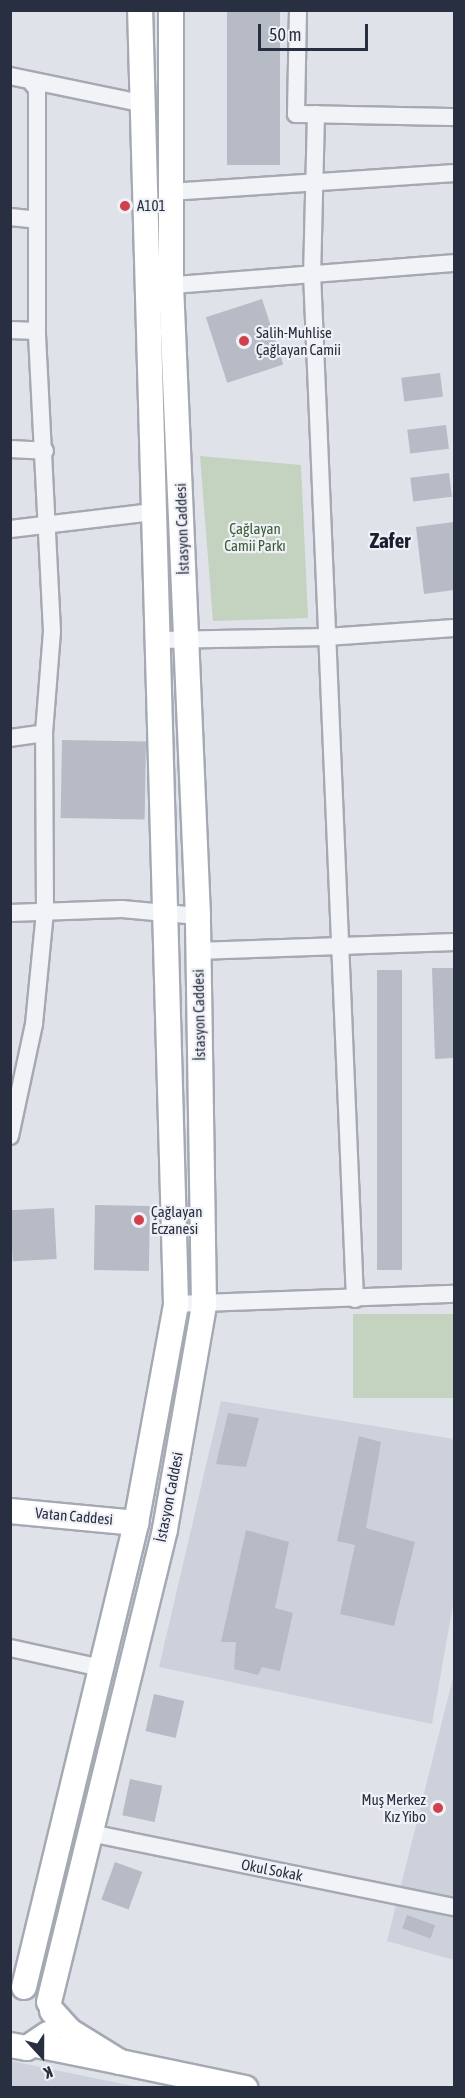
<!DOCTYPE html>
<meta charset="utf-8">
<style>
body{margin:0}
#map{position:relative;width:465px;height:2098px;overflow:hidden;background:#dfe2e9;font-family:"Asap Condensed",sans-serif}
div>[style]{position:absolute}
.built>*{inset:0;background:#cdd1db}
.green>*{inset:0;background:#c4d3c0;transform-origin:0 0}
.building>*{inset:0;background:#b6bbc6;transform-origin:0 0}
.roads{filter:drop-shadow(2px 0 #a4a9b3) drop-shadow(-2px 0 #a4a9b3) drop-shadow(0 2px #a4a9b3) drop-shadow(0 -2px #a4a9b3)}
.street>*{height:16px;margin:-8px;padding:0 8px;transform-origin:8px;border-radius:8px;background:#f2f3f7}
.secondary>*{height:24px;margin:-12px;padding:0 12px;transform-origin:12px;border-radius:12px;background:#fff}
.dots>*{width:16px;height:16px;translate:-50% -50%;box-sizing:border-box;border:3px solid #eff1f6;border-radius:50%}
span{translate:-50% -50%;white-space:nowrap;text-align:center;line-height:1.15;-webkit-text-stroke:4.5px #eff1f6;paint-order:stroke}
.poi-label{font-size:15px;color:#282f40}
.left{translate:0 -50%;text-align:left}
.right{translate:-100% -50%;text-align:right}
.park-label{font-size:15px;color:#395c35}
.street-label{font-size:15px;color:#282f40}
.district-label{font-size:21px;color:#1a2031;font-weight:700}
.frame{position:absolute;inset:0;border:12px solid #282f40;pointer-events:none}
.north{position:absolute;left:12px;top:2026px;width:60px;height:60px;-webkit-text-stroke:4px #eff1f6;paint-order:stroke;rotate:159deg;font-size:16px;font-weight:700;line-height:24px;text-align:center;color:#282f40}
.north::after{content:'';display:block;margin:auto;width:21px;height:27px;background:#282f40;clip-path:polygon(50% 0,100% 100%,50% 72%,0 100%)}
.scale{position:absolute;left:258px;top:24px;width:110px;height:27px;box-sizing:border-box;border:3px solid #282f40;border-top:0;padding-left:8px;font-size:18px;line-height:21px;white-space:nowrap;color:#282f40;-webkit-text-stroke:4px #eff1f6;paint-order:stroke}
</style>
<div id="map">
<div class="built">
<i style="clip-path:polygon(221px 1401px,454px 1439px,454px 1599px,432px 1724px,159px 1667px)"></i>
<i style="clip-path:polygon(454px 1674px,454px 1960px,387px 1941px)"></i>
<i style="clip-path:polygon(11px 2061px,138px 2087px,11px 2087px)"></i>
</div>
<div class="green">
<i style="clip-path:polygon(200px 456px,301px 465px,308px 618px,213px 621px)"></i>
<i style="left:454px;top:1314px;width:84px;height:101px;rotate:90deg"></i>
</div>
<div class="building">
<i style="left:227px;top:10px;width:53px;height:155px"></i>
<i style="left:262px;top:299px;width:69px;height:59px;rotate:72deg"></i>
<i style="left:440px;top:373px;width:24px;height:39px;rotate:83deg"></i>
<i style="left:446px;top:425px;width:24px;height:39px;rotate:83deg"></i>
<i style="left:449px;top:473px;width:24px;height:39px;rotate:83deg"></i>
<i style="clip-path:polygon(454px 522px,454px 590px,424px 594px,416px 527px)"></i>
<i style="left:62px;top:740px;width:84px;height:78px;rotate:1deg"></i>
<i style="clip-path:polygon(432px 968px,454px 968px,454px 1058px,435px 1059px)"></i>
<i style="left:377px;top:970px;width:25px;height:300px"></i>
<i style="left:95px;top:1205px;width:55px;height:65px;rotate:1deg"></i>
<i style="left:54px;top:1208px;width:51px;height:44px;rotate:87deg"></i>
<i style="clip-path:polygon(228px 1413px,259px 1418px,246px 1467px,216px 1464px)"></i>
<i style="clip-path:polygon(359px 1436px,381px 1442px,366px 1528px,415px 1542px,394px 1626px,340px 1614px,355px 1545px,337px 1541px)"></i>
<i style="clip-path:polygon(246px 1530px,289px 1542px,275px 1608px,293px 1613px,280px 1671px,262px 1667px,258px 1675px,234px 1669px,236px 1642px,221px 1642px)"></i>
<i style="left:154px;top:1694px;width:31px;height:38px;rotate:13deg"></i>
<i style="left:130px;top:1779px;width:33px;height:37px;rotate:12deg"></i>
<i style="left:115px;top:1862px;width:29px;height:40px;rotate:20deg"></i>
<i style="left:407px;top:1915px;width:30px;height:14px;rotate:20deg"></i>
</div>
<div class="roads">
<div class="street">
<i style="left:298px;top:10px;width:104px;rotate:91.1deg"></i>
<i style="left:296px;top:114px;width:158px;rotate:1.1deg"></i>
<i style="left:10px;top:76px;width:133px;rotate:11.7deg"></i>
<i style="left:316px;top:114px;width:159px;rotate:91.4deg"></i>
<i style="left:312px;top:273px;width:1027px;rotate:87.6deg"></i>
<i style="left:170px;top:192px;width:285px;rotate:-3.8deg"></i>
<i style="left:10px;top:217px;width:27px;rotate:6deg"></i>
<i style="left:162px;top:286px;width:293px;rotate:-4.5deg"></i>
<i style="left:10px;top:330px;width:27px;rotate:2deg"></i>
<i style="left:10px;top:449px;width:35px;rotate:3deg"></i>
<i style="left:10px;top:529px;width:144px;rotate:-6.8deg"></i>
<i style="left:160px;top:640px;width:167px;rotate:-1deg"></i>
<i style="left:327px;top:637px;width:127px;rotate:-4.1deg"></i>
<i style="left:10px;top:738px;width:34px;rotate:-8deg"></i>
<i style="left:10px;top:913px;width:112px;rotate:-2deg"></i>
<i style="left:122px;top:909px;width:76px;rotate:5.3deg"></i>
<i style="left:198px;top:951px;width:256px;rotate:-2deg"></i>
<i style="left:10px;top:1136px;width:115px;rotate:-77.9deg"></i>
<i style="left:34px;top:1024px;width:114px;rotate:-84.4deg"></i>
<i style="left:45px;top:911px;width:178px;rotate:-90.3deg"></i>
<i style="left:44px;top:733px;width:102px;rotate:-85.5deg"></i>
<i style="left:52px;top:631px;width:300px;rotate:-92.9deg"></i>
<i style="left:37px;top:331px;width:242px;rotate:-90deg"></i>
<i style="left:37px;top:89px;width:8px;rotate:-130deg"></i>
<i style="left:176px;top:1304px;width:278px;rotate:-2.1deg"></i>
<i style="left:10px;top:1648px;width:93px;rotate:12.4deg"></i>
<i style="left:90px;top:1833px;width:371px;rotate:11.5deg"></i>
</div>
<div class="secondary">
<i style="left:10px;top:1511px;width:127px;rotate:5.4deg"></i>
<i style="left:24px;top:1987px;width:477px;rotate:-76.4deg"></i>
<i style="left:136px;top:1523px;width:223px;rotate:-79.6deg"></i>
<i style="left:176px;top:1304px;width:1295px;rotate:-91.59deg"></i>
<i style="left:49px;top:2002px;width:487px;rotate:-76.2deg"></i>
<i style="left:165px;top:1529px;width:227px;rotate:-80.1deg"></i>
<i style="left:204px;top:1305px;width:389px;rotate:-90.9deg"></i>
<i style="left:198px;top:916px;width:632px;rotate:-92.45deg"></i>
<i style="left:171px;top:285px;width:275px;rotate:-90deg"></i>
<i style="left:10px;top:2045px;width:17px;rotate:10deg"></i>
<i style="left:27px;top:2048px;width:25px;rotate:-34deg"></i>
<i style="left:36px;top:2045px;width:86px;rotate:11.4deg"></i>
<i style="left:120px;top:2062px;width:59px;rotate:-148.2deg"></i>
<i style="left:70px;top:2031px;width:27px;rotate:-132deg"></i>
<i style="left:120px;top:2062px;width:128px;rotate:11.7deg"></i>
</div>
</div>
<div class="dots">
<i style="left:125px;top:206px;background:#d1414d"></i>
<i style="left:244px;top:341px;background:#d1414d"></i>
<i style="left:139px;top:1220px;background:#d1414d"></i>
<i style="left:438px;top:1808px;background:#d1414d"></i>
</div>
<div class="poi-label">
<span class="left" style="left:137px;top:206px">A101</span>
<span class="left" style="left:256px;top:341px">Salih-Muhlise<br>Çağlayan Camii</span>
<span class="left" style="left:151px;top:1220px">Çağlayan<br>Eczanesi</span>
<span class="right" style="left:426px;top:1808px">Muş Merkez<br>Kız Yibo</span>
</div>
<div class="park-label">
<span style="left:255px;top:537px">Çağlayan<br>Camii Parkı</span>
</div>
<div class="street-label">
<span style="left:182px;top:529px;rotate:-92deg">İstasyon Caddesi</span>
<span style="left:199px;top:1015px;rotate:-91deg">İstasyon Caddesi</span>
<span style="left:169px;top:1497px;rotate:-79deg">İstasyon Caddesi</span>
<span style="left:74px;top:1516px;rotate:5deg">Vatan Caddesi</span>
<span style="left:272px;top:1870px;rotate:11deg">Okul Sokak</span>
</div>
<div class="district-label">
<span style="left:390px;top:540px">Zafer</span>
</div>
<div class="frame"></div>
<div class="north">K</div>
<div class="scale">50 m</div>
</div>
